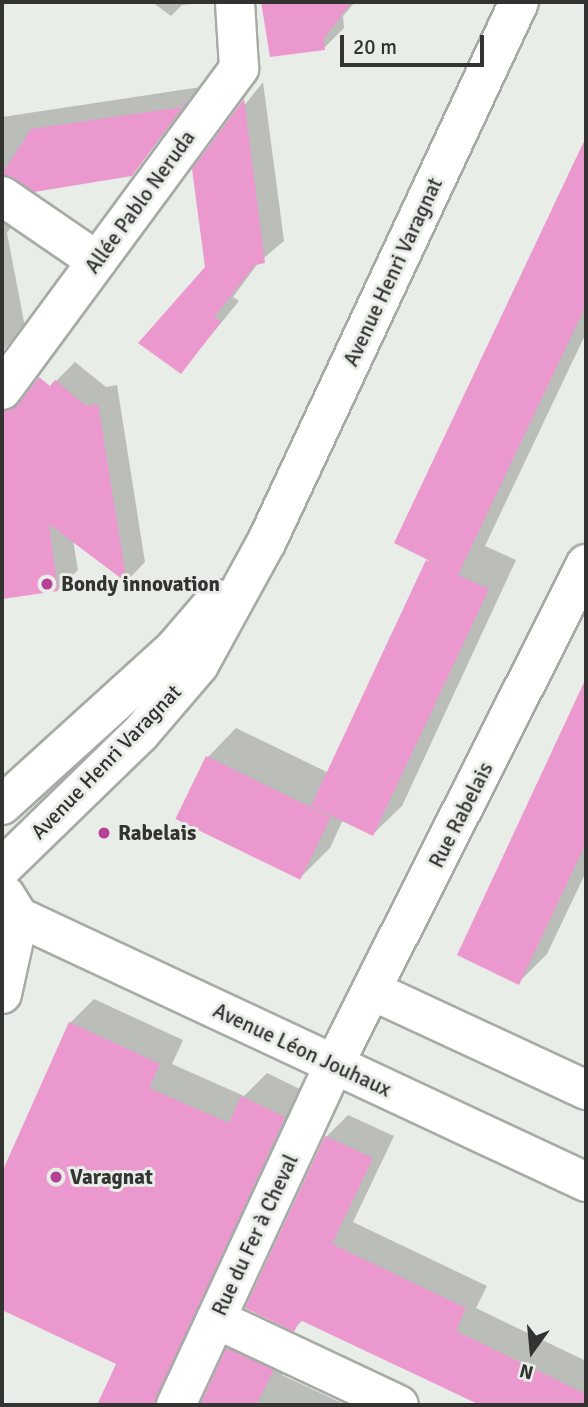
<!DOCTYPE html>
<meta charset="utf-8">
<style>
body{margin:0}
#map{position:relative;width:588px;height:1407px;overflow:hidden;background:#e9ede7;font-family:Signika,sans-serif}
div>[style]{position:absolute}
.shadow>*{inset:0;background:#0003}
.building>*{inset:0;background:#eb98cf;transform-origin:0 0}
.roads{filter:drop-shadow(2px 0 #a7aba5) drop-shadow(-2px 0 #a7aba5) drop-shadow(0 2px #a7aba5) drop-shadow(0 -2px #a7aba5)}
.minor>*{height:38px;margin:-19px;padding:0 19px;transform-origin:19px;border-radius:19px;background:#fff}
.dots>*{width:19px;height:19px;translate:-50% -50%;box-sizing:border-box;border:4px solid #e9ede7;border-radius:50%}
span{translate:-50% -50%;white-space:nowrap;text-align:center;line-height:1.15;-webkit-text-stroke:6px #e9ede7;paint-order:stroke}
.street-label{font-size:21px;color:#333432}
.poi-label{font-size:21px;color:#333432;font-weight:700}
.left{translate:0 -50%;text-align:left}
.frame{position:absolute;inset:0;border:4px solid #333432;pointer-events:none}
.north{position:absolute;left:497px;top:1316px;width:70px;height:70px;-webkit-text-stroke:5px #e9ede7;paint-order:stroke;rotate:195deg;font-size:19px;font-weight:700;line-height:28px;text-align:center;color:#333432}
.north::after{content:'';display:block;margin:auto;width:24px;height:32px;background:#333432;clip-path:polygon(50% 0,100% 100%,50% 72%,0 100%)}
.scale{position:absolute;left:340px;top:35px;width:144px;height:32px;box-sizing:border-box;border:4px solid #333432;border-top:0;padding-left:9px;font-size:21px;line-height:24px;white-space:nowrap;color:#333432;-webkit-text-stroke:5px #e9ede7;paint-order:stroke}
</style>
<div id="map">
<div class="shadow">
<i style="clip-path:polygon(152px 2px,213px 2px,182px 5px,171px 16px)"></i>
<i style="clip-path:polygon(262px 2px,355px 2px,343px 16px,344px 28px,324px 48px,271px 55px)"></i>
<i style="clip-path:polygon(263px 82px,284px 241px,259px 262px,233px 297px,239px 301px,181px 372px,206px 268px,193px 170px)"></i>
<i style="clip-path:polygon(201px 87px,131px 175px,2px 175px,2px 117px)"></i>
<i style="clip-path:polygon(586px 141px,586px 333px,485px 546px,516px 560px,402px 806px,373px 834px,343px 820px,330px 848px,302px 876px,208px 757px,236px 728px,329px 773px,429px 559px,396px 542px)"></i>
<i style="clip-path:polygon(2px 179px,26px 206px,7px 233px,25px 327px,2px 351px)"></i>
<i style="clip-path:polygon(75px 362px,106px 387px,117px 385px,145px 562px,127px 581px,73px 540px,78px 570px,58px 590px,2px 597px,2px 520px,54px 513px,56px 381px)"></i>
<i style="clip-path:polygon(586px 683px,586px 872px,547px 954px,518px 983px,459px 954px)"></i>
<i style="clip-path:polygon(94px 999px,183px 1040px,172px 1064px,244px 1096px,267px 1073px,308px 1093px,182px 1394px,201px 1403px,228px 1349px,252px 1325px,297px 1346px,282px 1375px,346px 1405px,99px 1405px,119px 1363px,2px 1308px,11px 1285px,2px 1280px,2px 1176px,70px 1023px)"></i>
<i style="clip-path:polygon(348px 1115px,394px 1136px,353px 1222px,487px 1286px,476px 1308px,586px 1361px,586px 1405px,484px 1405px,304px 1319px,294px 1329px,326px 1137px)"></i>
</div>
<div class="building">
<i style="clip-path:polygon(261px 2px,352px 2px,324px 38px,325px 50px,270px 57px)"></i>
<i style="clip-path:polygon(244px 99px,265px 263px,255px 265px,214px 317px,221px 322px,181px 374px,138px 343px,205px 267px,192px 169px)"></i>
<i style="clip-path:polygon(182px 102px,185px 104px,132px 176px,34px 192px,2px 174px,31px 129px,183px 107px)"></i>
<i style="clip-path:polygon(586px 137px,586px 305px,458px 575px,489px 589px,373px 836px,311px 806px,426px 560px,442px 567px,394px 543px)"></i>
<i style="clip-path:polygon(39px 377px,50px 386px,55px 380px,86px 406px,98px 404px,127px 583px,49px 524px,58px 591px,2px 599px,2px 411px,19px 403px)"></i>
<i style="clip-path:polygon(586px 678px,586px 843px,519px 985px,457px 955px)"></i>
<i style="left:206px;top:756px;width:139px;height:70px;rotate:26deg"></i>
<i style="clip-path:polygon(69px 1022px,160px 1064px,149px 1088px,229px 1123px,241px 1096px,285px 1117px,154px 1405px,97px 1405px,116px 1364px,2px 1310px,2px 1172px)"></i>
<i style="clip-path:polygon(325px 1136px,373px 1158px,332px 1244px,466px 1308px,456px 1331px,586px 1394px,586px 1405px,480px 1405px,300px 1320px,294px 1332px,245px 1308px)"></i>
<i style="clip-path:polygon(226px 1348px,274px 1370px,256px 1405px,200px 1405px)"></i>
</div>
<div class="roads">
<div class="minor">
<i style="left:2px;top:196px;width:115px;rotate:34.4deg"></i>
<i style="left:2px;top:390px;width:400px;rotate:-53.6deg"></i>
<i style="left:239px;top:68px;width:66px;rotate:-93.5deg"></i>
<i style="left:2px;top:805px;width:232px;rotate:-42.2deg"></i>
<i style="left:174px;top:649px;width:66px;rotate:-49.3deg"></i>
<i style="left:2px;top:868px;width:192px;rotate:-44.2deg"></i>
<i style="left:140px;top:734px;width:91px;rotate:-49.5deg"></i>
<i style="left:199px;top:665px;width:141px;rotate:-61.3deg"></i>
<i style="left:267px;top:541px;width:595px;rotate:-64.94deg"></i>
<i style="left:19px;top:917px;width:626px;rotate:25.05deg"></i>
<i style="left:373px;top:991px;width:235px;rotate:24.9deg"></i>
<i style="left:2px;top:994px;width:79px;rotate:-77.6deg"></i>
<i style="left:19px;top:917px;width:25px;rotate:-122deg"></i>
<i style="left:216px;top:1319px;width:202px;rotate:25.2deg"></i>
<i style="left:176px;top:1405px;width:376px;rotate:-65.1deg"></i>
<i style="left:334px;top:1064px;width:560px;rotate:-63.25deg"></i>
</div>
</div>
<div class="dots">
<i style="left:47px;top:584px;background:#b74097"></i>
<i style="left:104px;top:833px;background:#b74097"></i>
<i style="left:56px;top:1177px;background:#b74097"></i>
</div>
<div class="street-label">
<span style="left:140px;top:202px;rotate:-54deg">Allée Pablo Neruda</span>
<span style="left:393px;top:272px;rotate:-65deg">Avenue Henri Varagnat</span>
<span style="left:106px;top:762px;rotate:-46deg">Avenue Henri Varagnat</span>
<span style="left:461px;top:815px;rotate:-63deg">Rue Rabelais</span>
<span style="left:302px;top:1050px;rotate:25deg">Avenue Léon Jouhaux</span>
<span style="left:255px;top:1235px;rotate:-65deg">Rue du Fer à Cheval</span>
</div>
<div class="poi-label">
<span class="left" style="left:61px;top:584px">Bondy innovation</span>
<span class="left" style="left:118px;top:833px">Rabelais</span>
<span class="left" style="left:70px;top:1177px">Varagnat</span>
</div>
<div class="frame"></div>
<div class="north">N</div>
<div class="scale">20 m</div>
</div>
